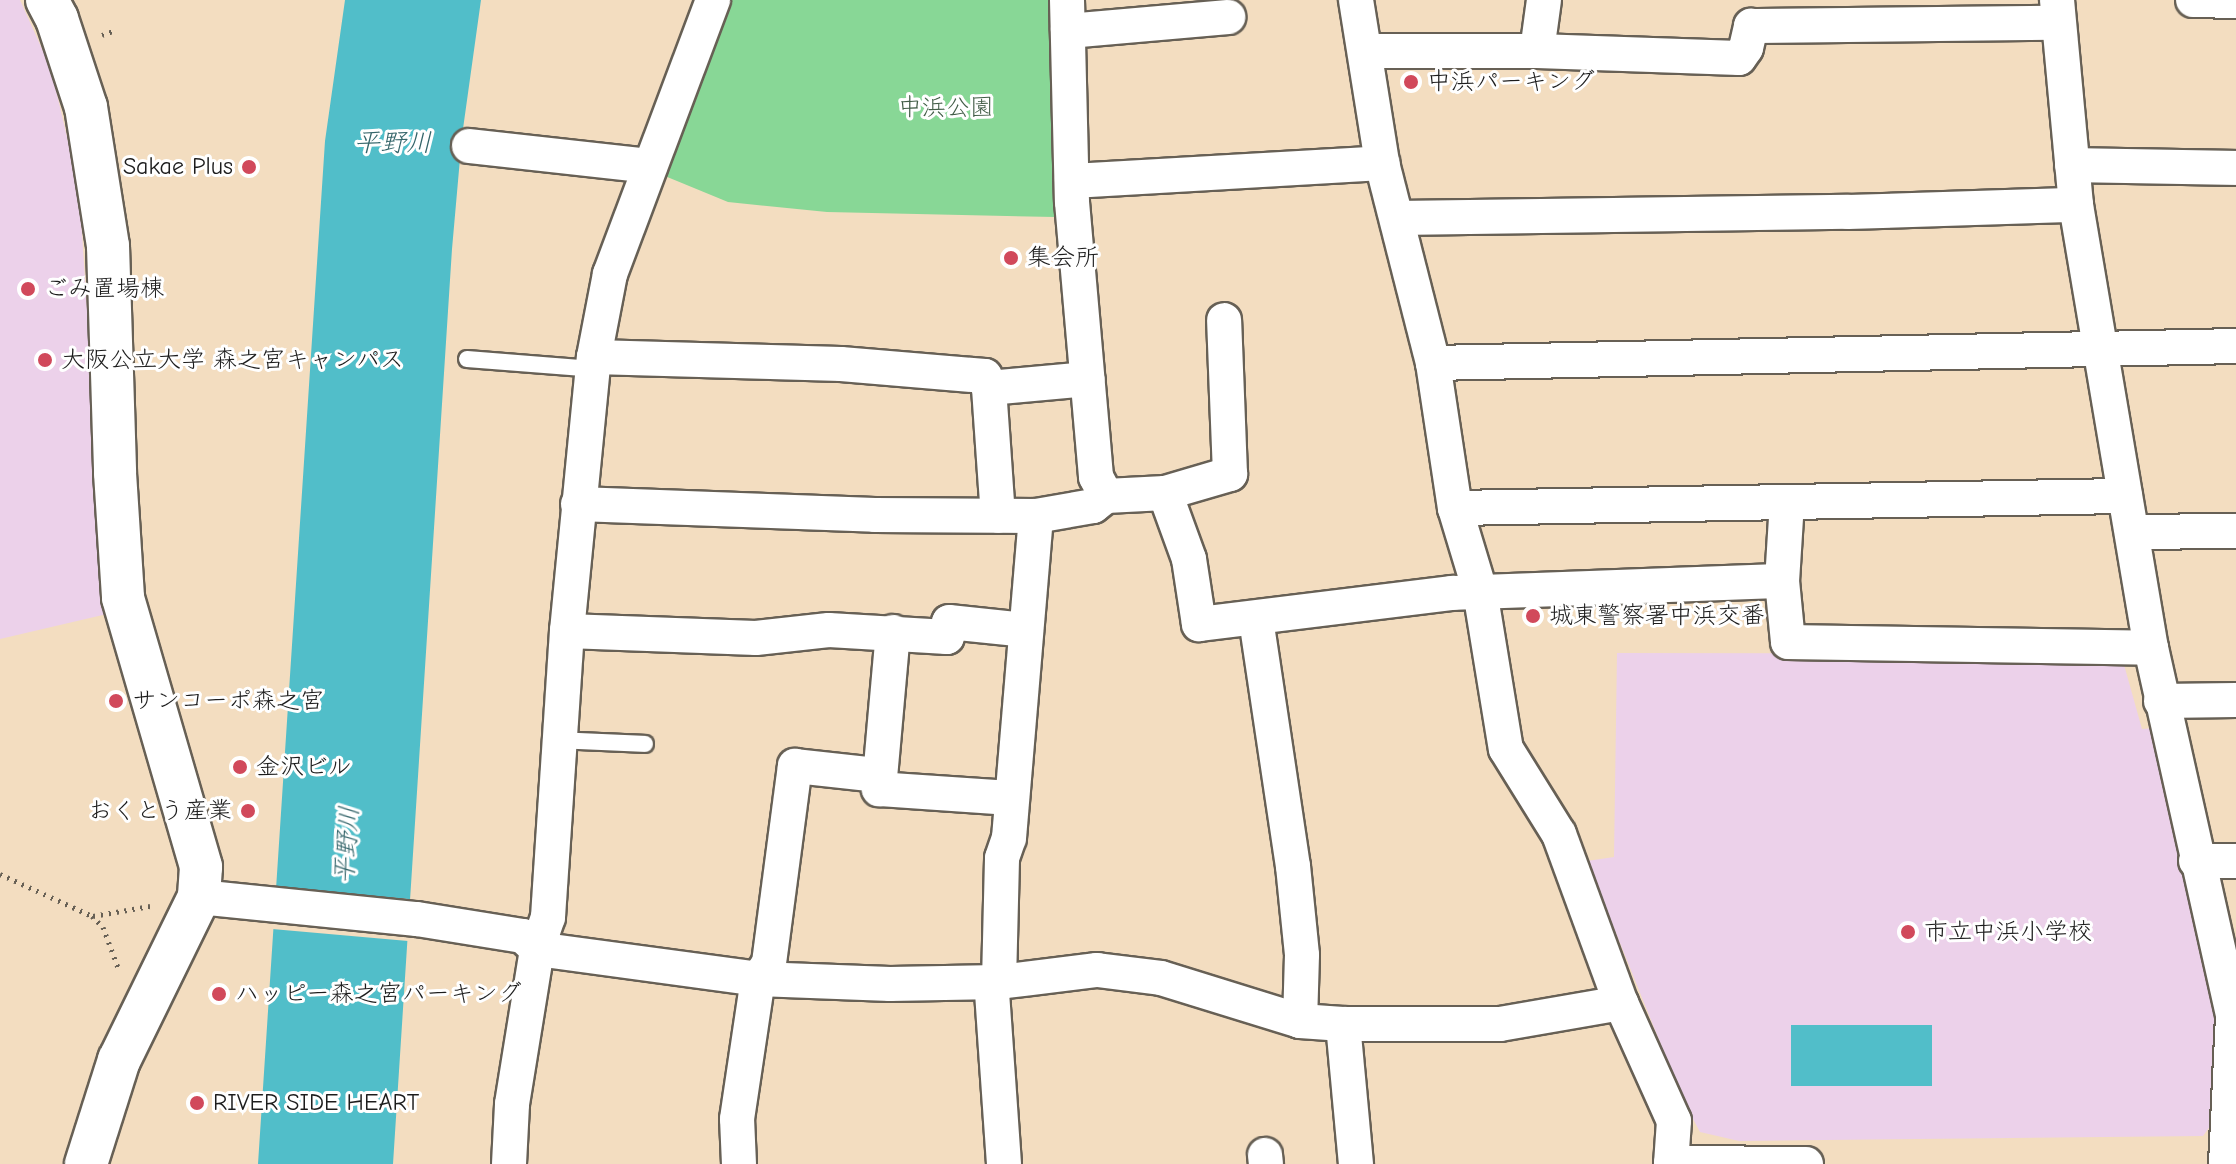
<!DOCTYPE html>
<meta charset="utf-8">
<style>
body{margin:0}
#map{position:relative;width:2236px;height:1164px;overflow:hidden;background:#f3ddc0;font-family:"Comic Neue","Klee One",sans-serif}
div>[style]{position:absolute}
.built>*{inset:0;background:#ecd1ea}
.green>*{inset:0;background:#88d796}
.water>*{inset:0;background:#51bec9;transform-origin:0 0}
.pier>*{inset:0;background:#f3ddc0;transform-origin:0 0}
.path>*{height:5px;margin-top:-2.5px;transform-origin:0;background:repeating-linear-gradient(90deg,#676055 0 2px,transparent 0 8px)}
.roads{filter:drop-shadow(2px 0 #676055) drop-shadow(-2px 0 #676055) drop-shadow(0 2px #676055) drop-shadow(0 -2px #676055)}
.service>*{height:16px;margin:-8px;padding:0 8px;transform-origin:8px;border-radius:8px;background:#fff}
.minor>*{height:34px;margin:-17px;padding:0 17px;transform-origin:17px;border-radius:17px;background:#fff}
.tertiary>*{height:42px;margin:-21px;padding:0 21px;transform-origin:21px;border-radius:21px;background:#fff}
.dots>*{width:22px;height:22px;translate:-50% -50%;box-sizing:border-box;border:4px solid #fff;border-radius:50%}
span{translate:-50% -50%;white-space:nowrap;text-align:center;line-height:1.15;-webkit-text-stroke:6px #fff;paint-order:stroke}
.poi-label{font-size:24px;color:#1c1c1c}
.left{translate:0 -50%;text-align:left}
.right{translate:-100% -50%;text-align:right}
.park-label{font-size:24px;color:#425d47}
.water-label{font-size:26px;color:#34656a;font-style:italic}
</style>
<div id="map">
<div class="built">
<i style="clip-path:polygon(0 0,20px 0,51px 69px,79px 188px,107px 614px,0 639px)"></i>
<i style="clip-path:polygon(1617px 653px,2121px 654px,2142px 729px,2153px 728px,2217px 1004px,2218px 1115px,2203px 1136px,1739px 1141px,1700px 1132px,1684px 1102px,1587px 861px,1614px 857px)"></i>
</div>
<div class="green">
<i style="clip-path:polygon(728px 0,1054px 0,1055px 217px,827px 212px,728px 202px,660px 174px)"></i>
</div>
<div class="water">
<i style="clip-path:polygon(345px 0,481px 0,462px 136px,452px 249px,393px 1164px,258px 1164px,325px 141px)"></i>
<i style="left:1791px;top:1025px;width:141px;height:61px"></i>
</div>
<div class="pier">
<i style="left:273px;top:887px;width:142px;height:42px;rotate:5deg"></i>
</div>
<div class="path">
<i style="left:102px;top:35px;width:15px;rotate:-20deg"></i>
<i style="left:0;top:874px;width:101px;rotate:24.5deg"></i>
<i style="left:92px;top:916px;width:16px;rotate:45deg"></i>
<i style="left:103px;top:927px;width:46px;rotate:69.6deg"></i>
<i style="left:93px;top:916px;width:58px;rotate:-10deg"></i>
</div>
<div class="roads">
<div class="service">
<i style="left:467px;top:359px;width:126px;rotate:4.5deg"></i>
<i style="left:558px;top:740px;width:87px;rotate:2.6deg"></i>
</div>
<div class="minor">
<i style="left:1067px;top:0;width:202px;rotate:88.6deg"></i>
<i style="left:1072px;top:202px;width:276px;rotate:85deg"></i>
<i style="left:1096px;top:477px;width:21px;rotate:62deg"></i>
<i style="left:1356px;top:0;width:165px;rotate:80.9deg"></i>
<i style="left:1382px;top:163px;width:206px;rotate:75.7deg"></i>
<i style="left:1433px;top:363px;width:147px;rotate:81.4deg"></i>
<i style="left:1455px;top:508px;width:87px;rotate:73.2deg"></i>
<i style="left:1480px;top:591px;width:160px;rotate:80.7deg"></i>
<i style="left:1506px;top:749px;width:100px;rotate:58.1deg"></i>
<i style="left:1559px;top:834px;width:180px;rotate:69.9deg"></i>
<i style="left:1621px;top:1003px;width:129px;rotate:65.8deg"></i>
<i style="left:1674px;top:1121px;width:43px;rotate:94deg"></i>
<i style="left:2057px;top:0;width:206px;rotate:84.7deg"></i>
<i style="left:2076px;top:205px;width:449px;rotate:80.4deg"></i>
<i style="left:2151px;top:648px;width:377px;rotate:77.4deg"></i>
<i style="left:2233px;top:1016px;width:148px;rotate:92.7deg"></i>
<i style="left:2193px;top:0;width:43px;rotate:1.3deg"></i>
<i style="left:1068px;top:31px;width:161px;rotate:-5deg"></i>
<i style="left:1365px;top:51px;width:172px"></i>
<i style="left:1537px;top:51px;width:202px;rotate:2deg"></i>
<i style="left:1739px;top:58px;width:12px;rotate:-55deg"></i>
<i style="left:1746px;top:48px;width:23px;rotate:-77deg"></i>
<i style="left:1751px;top:26px;width:307px;rotate:-0.6deg"></i>
<i style="left:1537px;top:51px;width:51px;rotate:-82.2deg"></i>
<i style="left:469px;top:146px;width:182px;rotate:6.3deg"></i>
<i style="left:2072px;top:165px;width:164px;rotate:1deg"></i>
<i style="left:1072px;top:181px;width:311px;rotate:-3.3deg"></i>
<i style="left:1397px;top:218px;width:451px;rotate:-0.8deg"></i>
<i style="left:1848px;top:212px;width:228px;rotate:-1.8deg"></i>
<i style="left:594px;top:357px;width:247px;rotate:1.6deg"></i>
<i style="left:841px;top:364px;width:144px;rotate:4.8deg"></i>
<i style="left:985px;top:376px;width:13px;rotate:72deg"></i>
<i style="left:989px;top:388px;width:99px;rotate:-5.2deg"></i>
<i style="left:1433px;top:363px;width:803px;rotate:-1.21deg"></i>
<i style="left:989px;top:388px;width:128px;rotate:86deg"></i>
<i style="left:1165px;top:493px;width:70px;rotate:70deg"></i>
<i style="left:1189px;top:559px;width:66px;rotate:81.3deg"></i>
<i style="left:1199px;top:624px;width:255px;rotate:-7deg"></i>
<i style="left:1452px;top:593px;width:330px;rotate:-2.1deg"></i>
<i style="left:1787px;top:502px;width:79px;rotate:93.6deg"></i>
<i style="left:1782px;top:581px;width:61px;rotate:84.4deg"></i>
<i style="left:1788px;top:642px;width:363px;rotate:0.9deg"></i>
<i style="left:578px;top:504px;width:297px;rotate:2.1deg"></i>
<i style="left:875px;top:515px;width:161px;rotate:0.4deg"></i>
<i style="left:1036px;top:516px;width:58px;rotate:-10deg"></i>
<i style="left:1093px;top:506px;width:16px;rotate:-38deg"></i>
<i style="left:1106px;top:496px;width:59px;rotate:-2.9deg"></i>
<i style="left:1165px;top:493px;width:68px;rotate:-16.3deg"></i>
<i style="left:1230px;top:474px;width:154px;rotate:-92.2deg"></i>
<i style="left:1455px;top:508px;width:670px;rotate:-1.03deg"></i>
<i style="left:2133px;top:532px;width:103px;rotate:-0.6deg"></i>
<i style="left:1256px;top:619px;width:250px;rotate:81.5deg"></i>
<i style="left:1293px;top:866px;width:89px;rotate:84.2deg"></i>
<i style="left:1302px;top:955px;width:66px;rotate:91.7deg"></i>
<i style="left:567px;top:631px;width:189px;rotate:2.1deg"></i>
<i style="left:756px;top:638px;width:73px;rotate:-6.3deg"></i>
<i style="left:829px;top:630px;width:118px;rotate:3.4deg"></i>
<i style="left:947px;top:637px;width:15px;rotate:-82deg"></i>
<i style="left:949px;top:622px;width:76px;rotate:6deg"></i>
<i style="left:893px;top:632px;width:158px;rotate:95.1deg"></i>
<i style="left:879px;top:789px;width:133px;rotate:3.9deg"></i>
<i style="left:2161px;top:701px;width:75px;rotate:-0.8deg"></i>
<i style="left:2196px;top:861px;width:40px"></i>
<i style="left:199px;top:897px;width:219px;rotate:5.8deg"></i>
<i style="left:417px;top:919px;width:107px;rotate:9.1deg"></i>
<i style="left:523px;top:936px;width:19px;rotate:43deg"></i>
<i style="left:537px;top:949px;width:223px;rotate:7.7deg"></i>
<i style="left:758px;top:979px;width:132px;rotate:2.2deg"></i>
<i style="left:890px;top:984px;width:109px;rotate:-1.1deg"></i>
<i style="left:999px;top:982px;width:99px;rotate:-7deg"></i>
<i style="left:1097px;top:970px;width:64px;rotate:7.1deg"></i>
<i style="left:1161px;top:978px;width:145px;rotate:17.2deg"></i>
<i style="left:1300px;top:1021px;width:43px;rotate:4deg"></i>
<i style="left:1343px;top:1024px;width:157px"></i>
<i style="left:1500px;top:1024px;width:123px;rotate:-9.8deg"></i>
<i style="left:1343px;top:1024px;width:141px;rotate:84.7deg"></i>
<i style="left:1265px;top:1155px;width:9px;rotate:84deg"></i>
<i style="left:1671px;top:1163px;width:135px;rotate:0.4deg"></i>
<i style="left:509px;top:1164px;width:60px;rotate:-87.1deg"></i>
<i style="left:512px;top:1104px;width:157px;rotate:-80.8deg"></i>
<i style="left:537px;top:949px;width:34px;rotate:-71deg"></i>
<i style="left:548px;top:917px;width:287px;rotate:-86.2deg"></i>
<i style="left:567px;top:631px;width:275px;rotate:-84.4deg"></i>
<i style="left:594px;top:357px;width:85px;rotate:-79.1deg"></i>
<i style="left:610px;top:274px;width:293px;rotate:-69.4deg"></i>
<i style="left:739px;top:1164px;width:45px;rotate:-92.5deg"></i>
<i style="left:737px;top:1119px;width:142px;rotate:-81.5deg"></i>
<i style="left:758px;top:979px;width:19px;rotate:-55deg"></i>
<i style="left:769px;top:963px;width:199px;rotate:-82.5deg"></i>
<i style="left:795px;top:766px;width:83px;rotate:6.2deg"></i>
<i style="left:1004px;top:1164px;width:171px;rotate:-94deg"></i>
<i style="left:992px;top:993px;width:13px;rotate:-58deg"></i>
<i style="left:999px;top:982px;width:124px;rotate:-88.6deg"></i>
<i style="left:1002px;top:858px;width:21px;rotate:-71deg"></i>
<i style="left:1009px;top:838px;width:323px;rotate:-85.2deg"></i>
</div>
<div class="tertiary">
<i style="left:47px;top:0;width:21px;rotate:62deg"></i>
<i style="left:57px;top:19px;width:93px;rotate:71.8deg"></i>
<i style="left:86px;top:107px;width:141px;rotate:81deg"></i>
<i style="left:108px;top:246px;width:227px;rotate:88.2deg"></i>
<i style="left:115px;top:473px;width:125px;rotate:86.3deg"></i>
<i style="left:123px;top:598px;width:280px;rotate:73.8deg"></i>
<i style="left:201px;top:867px;width:30px;rotate:94deg"></i>
<i style="left:199px;top:897px;width:182px;rotate:116.1deg"></i>
<i style="left:119px;top:1060px;width:109px;rotate:107.6deg"></i>
</div>
</div>
<div class="dots">
<i style="left:1411px;top:82px;background:#d1495b"></i>
<i style="left:249px;top:167px;background:#d1495b"></i>
<i style="left:1011px;top:258px;background:#d1495b"></i>
<i style="left:28px;top:289px;background:#d1495b"></i>
<i style="left:45px;top:360px;background:#d1495b"></i>
<i style="left:1533px;top:616px;background:#d1495b"></i>
<i style="left:116px;top:701px;background:#d1495b"></i>
<i style="left:240px;top:767px;background:#d1495b"></i>
<i style="left:248px;top:811px;background:#d1495b"></i>
<i style="left:1908px;top:932px;background:#d1495b"></i>
<i style="left:219px;top:994px;background:#d1495b"></i>
<i style="left:197px;top:1103px;background:#d1495b"></i>
</div>
<div class="poi-label">
<span class="left" style="left:1427px;top:82px">中浜パーキング</span>
<span class="right" style="left:233px;top:167px">Sakae Plus</span>
<span class="left" style="left:1027px;top:258px">集会所</span>
<span class="left" style="left:44px;top:289px">ごみ置場棟</span>
<span class="left" style="left:61px;top:360px">大阪公立大学 森之宮キャンパス</span>
<span class="left" style="left:1549px;top:616px">城東警察署中浜交番</span>
<span class="left" style="left:132px;top:701px">サンコーポ森之宮</span>
<span class="left" style="left:256px;top:767px">金沢ビル</span>
<span class="right" style="left:232px;top:811px">おくとう産業</span>
<span class="left" style="left:1924px;top:932px">市立中浜小学校</span>
<span class="left" style="left:235px;top:994px">ハッピー森之宮パーキング</span>
<span class="left" style="left:213px;top:1103px">RIVER SIDE HEART</span>
</div>
<div class="park-label">
<span style="left:946px;top:108px">中浜公園</span>
</div>
<div class="water-label">
<span style="left:393px;top:144px">平野川</span>
<span style="left:348px;top:845px;rotate:-86deg">平野川</span>
</div>
</div>
